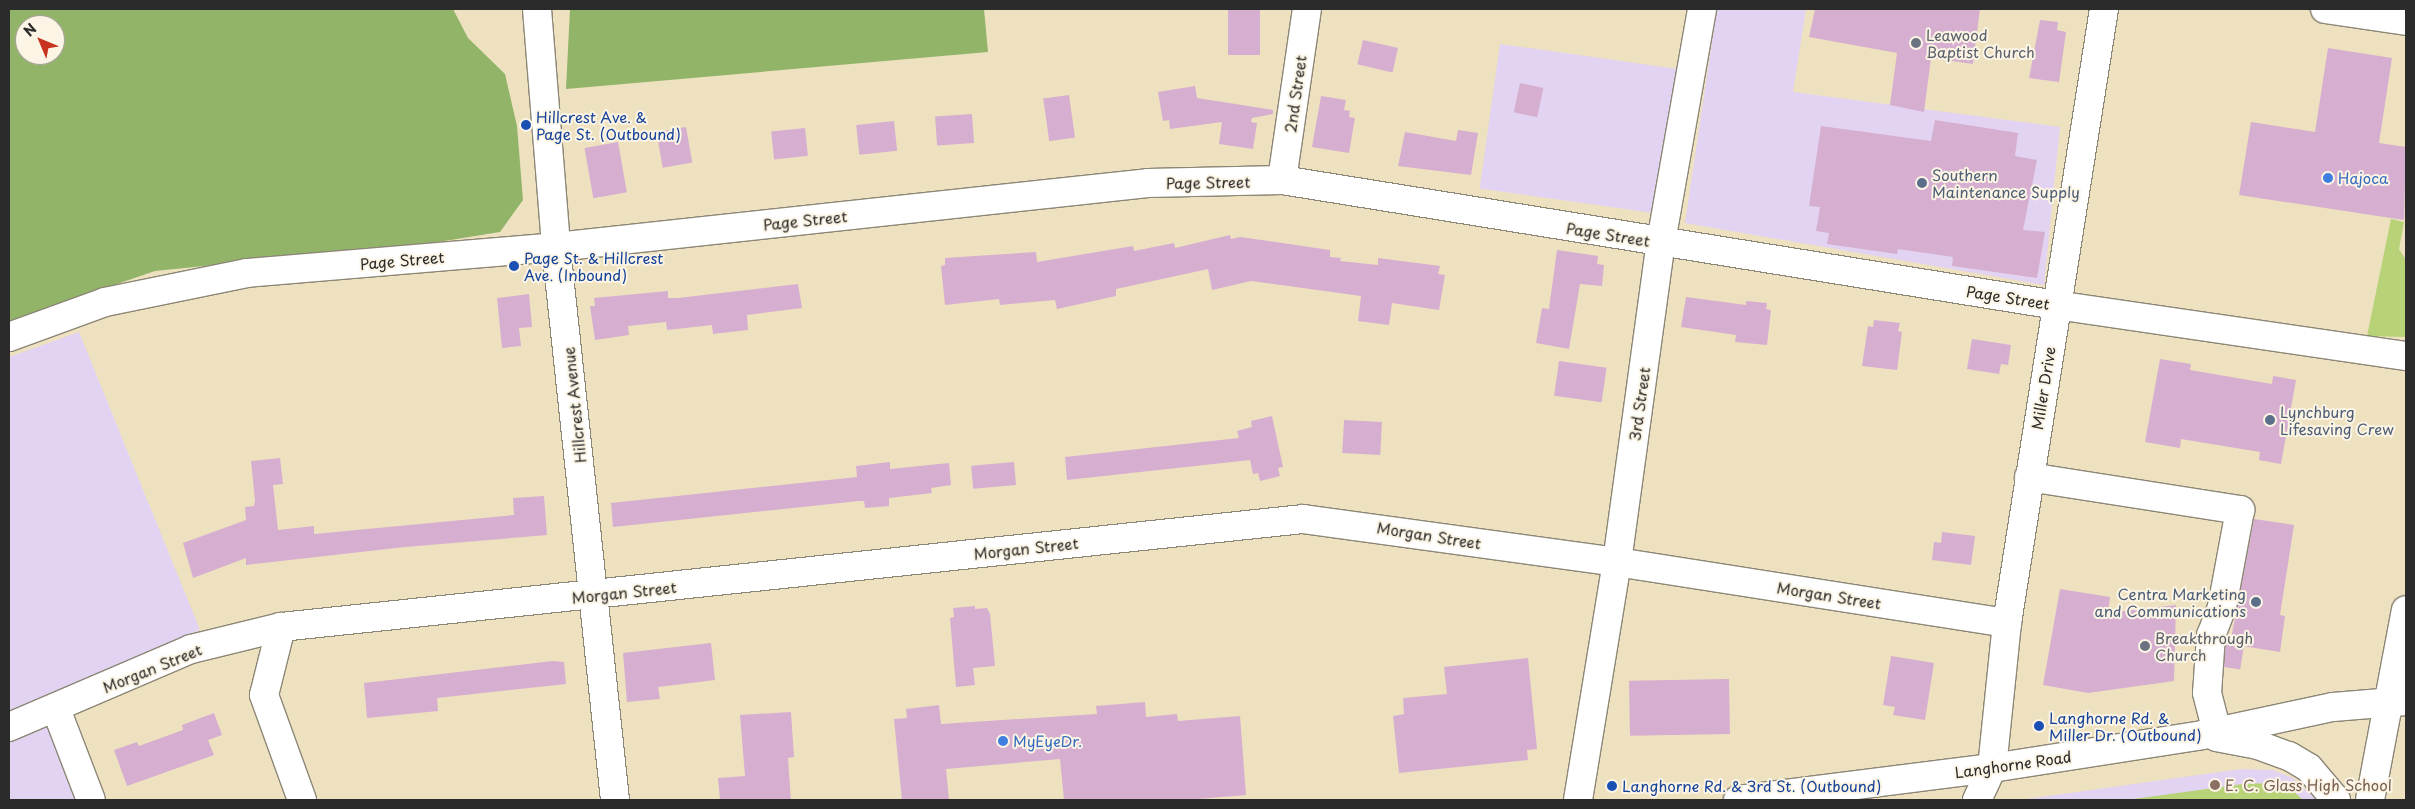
<!DOCTYPE html>
<style>
body{margin:0}
#map{position:relative;width:2415px;height:809px;overflow:hidden;background:#eee1c0;font-family:"Playpen Sans",sans-serif}
div>[style]{position:absolute}
.built>*{inset:0;background:#e3d3f2;transform-origin:0 0}
.green>*{inset:0;background:#b8d277}
.forest>*{inset:0;background:#92b468}
.building>*{inset:0;background:#d6aed0;transform-origin:0 0}
.roads{filter:drop-shadow(1px 0 #8c8676) drop-shadow(-1px 0 #8c8676) drop-shadow(0 1px #8c8676) drop-shadow(0 -1px #8c8676)}
.minor>*{height:28px;margin:-14px;padding:0 14px;transform-origin:14px;border-radius:14px;background:#fff}
.major>*{height:28px;margin:-14px;padding:0 14px;transform-origin:14px;border-radius:14px;background:#fff}
.dots>*{width:14px;height:14px;translate:-50% -50%;box-sizing:border-box;border:2px solid #fcf5e5;border-radius:50%}
span{translate:-50% -50%;white-space:nowrap;text-align:center;line-height:1.15;-webkit-text-stroke:4px #fcf5e5;paint-order:stroke}
.worship-label{font-size:15px;color:#5b616d}
.left{translate:0 -50%;text-align:left}
.street-label{font-size:15px;color:#2b2b2b}
.transit-label{font-size:15px;color:#164399}
.service-label{font-size:15px;color:#4e5e75}
.right{translate:-100% -50%;text-align:right}
.shop-label{font-size:15px;color:#366cbe}
.education-label{font-size:15px;color:#785e54}
.frame{position:absolute;inset:0;border:10px solid #2b2b2b;pointer-events:none}
.north{position:absolute;left:15px;top:15px;width:50px;height:50px;box-sizing:border-box;background:#fcf5e5;border:1px solid #a8a49b;border-radius:50%;rotate:315deg;font-size:14px;font-weight:700;line-height:20px;text-align:center;color:#2b2b2b}
.north::after{content:'';display:block;margin:auto;width:18px;height:22px;background:#c8321e;clip-path:polygon(50% 0,100% 100%,50% 72%,0 100%)}
</style>
<div id="map">
<div class="built">
<i style="clip-path:polygon(1717px 9px,1806px 9px,1793px 92px,2060px 127px,2044px 285px,1685px 223px)"></i>
<i style="left:1500px;top:44px;width:181px;height:146px;rotate:8deg"></i>
<i style="clip-path:polygon(79px 332px,200px 630px,58px 694px,49px 728px,76px 800px,9px 800px,9px 357px)"></i>
<i style="clip-path:polygon(2241px 769px,2273px 770px,2293px 778px,2317px 800px,2020px 800px)"></i>
</div>
<div class="green">
<i style="clip-path:polygon(2391px 219px,2404px 222px,2399px 249px,2406px 260px,2406px 337px,2367px 336px)"></i>
<i style="clip-path:polygon(2272px 783px,2292px 790px,2303px 800px,2126px 800px,2243px 784px)"></i>
</div>
<div class="forest">
<i style="clip-path:polygon(evenodd,9px 9px,453px 9px,468px 38px,505px 74px,517px 126px,523px 200px,500px 232px,438px 242px,155px 271px,9px 321px,9px 9px,25px 25px,55px 25px,55px 55px,25px 55px,25px 25px)"></i>
<i style="clip-path:polygon(570px 9px,984px 9px,988px 52px,566px 89px)"></i>
</div>
<div class="building">
<i style="left:1228px;top:9px;width:32px;height:46px"></i>
<i style="clip-path:polygon(1815px 9px,1980px 9px,1973px 64px,1931px 58px,1924px 112px,1890px 105px,1897px 53px,1809px 37px)"></i>
<i style="clip-path:polygon(2040px 20px,2058px 22px,2057px 30px,2066px 32px,2059px 82px,2029px 78px)"></i>
<i style="left:1363px;top:40px;width:36px;height:25px;rotate:13deg"></i>
<i style="clip-path:polygon(2328px 48px,2392px 58px,2379px 143px,2406px 147px,2404px 220px,2239px 195px,2251px 122px,2315px 132px)"></i>
<i style="left:1520px;top:83px;width:24px;height:30px;rotate:12deg"></i>
<i style="clip-path:polygon(1195px 86px,1197px 98px,1273px 110px,1273px 114px,1252px 118px,1251px 122px,1257px 123px,1253px 149px,1219px 144px,1222px 122px,1170px 129px,1169px 120px,1163px 121px,1158px 92px)"></i>
<i style="left:1069px;top:95px;width:43px;height:26px;rotate:82deg"></i>
<i style="clip-path:polygon(1321px 96px,1346px 100px,1344px 110px,1350px 111px,1349px 117px,1355px 118px,1349px 153px,1312px 147px)"></i>
<i style="left:972px;top:114px;width:29px;height:37px;rotate:86deg"></i>
<i style="clip-path:polygon(1935px 120px,2018px 133px,2015px 156px,2037px 160px,2023px 230px,2045px 232px,2037px 278px,1952px 266px,1953px 257px,1898px 249px,1897px 254px,1827px 244px,1829px 233px,1816px 231px,1820px 207px,1809px 206px,1821px 126px,1931px 141px)"></i>
<i style="left:894px;top:121px;width:30px;height:38px;rotate:84deg"></i>
<i style="left:686px;top:127px;width:36px;height:30px;rotate:80deg"></i>
<i style="left:805px;top:128px;width:28px;height:34px;rotate:84deg"></i>
<i style="clip-path:polygon(1458px 130px,1478px 133px,1471px 175px,1398px 166px,1405px 132px,1456px 141px)"></i>
<i style="left:618px;top:142px;width:51px;height:34px;rotate:80deg"></i>
<i style="clip-path:polygon(1230px 235px,1231px 239px,1240px 237px,1330px 250px,1330px 257px,1341px 258px,1340px 261px,1378px 265px,1378px 258px,1440px 266px,1438px 274px,1445px 275px,1439px 310px,1392px 303px,1389px 325px,1358px 321px,1361px 296px,1251px 281px,1212px 290px,1208px 269px,1116px 289px,1116px 296px,1057px 309px,1055px 300px,1000px 305px,999px 299px,945px 305px,941px 266px,945px 265px,945px 258px,1036px 252px,1037px 262px,1133px 246px,1134px 251px,1174px 243px,1175px 248px)"></i>
<i style="clip-path:polygon(1557px 250px,1598px 256px,1597px 264px,1604px 265px,1602px 286px,1580px 284px,1569px 349px,1536px 343px,1542px 308px,1549px 309px)"></i>
<i style="clip-path:polygon(798px 284px,802px 308px,747px 315px,748px 330px,713px 334px,712px 325px,667px 330px,666px 322px,628px 326px,629px 335px,595px 340px,590px 306px,595px 306px,594px 298px,668px 291px,668px 298px,678px 298px)"></i>
<i style="clip-path:polygon(529px 294px,532px 327px,519px 328px,521px 346px,502px 348px,497px 298px)"></i>
<i style="clip-path:polygon(1686px 297px,1746px 305px,1746px 301px,1767px 303px,1766px 309px,1771px 310px,1767px 345px,1735px 342px,1736px 335px,1681px 327px)"></i>
<i style="clip-path:polygon(1874px 320px,1900px 323px,1898px 331px,1902px 332px,1897px 370px,1862px 366px,1868px 326px,1873px 327px)"></i>
<i style="clip-path:polygon(1972px 339px,2011px 345px,2008px 365px,2001px 364px,1999px 374px,1967px 369px)"></i>
<i style="clip-path:polygon(2160px 359px,2191px 364px,2190px 370px,2272px 384px,2273px 376px,2296px 380px,2281px 464px,2259px 460px,2260px 452px,2181px 439px,2180px 448px,2145px 442px)"></i>
<i style="left:1559px;top:361px;width:48px;height:35px;rotate:8deg"></i>
<i style="clip-path:polygon(1272px 416px,1283px 467px,1278px 468px,1280px 476px,1260px 481px,1258px 473px,1253px 474px,1250px 460px,1067px 480px,1065px 457px,1239px 438px,1237px 431px,1252px 427px,1251px 421px)"></i>
<i style="left:1344px;top:420px;width:38px;height:33px;rotate:3deg"></i>
<i style="clip-path:polygon(280px 458px,283px 484px,273px 485px,278px 530px,314px 526px,314px 534px,514px 515px,513px 498px,544px 496px,547px 535px,405px 547px,246px 565px,246px 558px,193px 578px,183px 543px,246px 520px,245px 507px,254px 506px,255px 500px,251px 461px)"></i>
<i style="clip-path:polygon(890px 462px,890px 469px,949px 463px,951px 485px,931px 488px,932px 493px,889px 498px,889px 506px,865px 508px,864px 501px,859px 501px,613px 527px,611px 503px,857px 477px,856px 466px)"></i>
<i style="left:1014px;top:462px;width:23px;height:43px;rotate:85deg"></i>
<i style="clip-path:polygon(2254px 519px,2294px 525px,2280px 615px,2285px 616px,2280px 652px,2230px 644px)"></i>
<i style="clip-path:polygon(1942px 532px,1975px 536px,1971px 565px,1932px 560px,1934px 542px,1941px 543px)"></i>
<i style="clip-path:polygon(2060px 589px,2110px 597px,2108px 613px,2176px 605px,2174px 681px,2088px 693px,2043px 685px)"></i>
<i style="clip-path:polygon(975px 606px,975px 609px,987px 608px,990px 614px,995px 666px,973px 668px,975px 685px,956px 687px,950px 618px,954px 617px,953px 608px)"></i>
<i style="clip-path:polygon(711px 643px,715px 680px,658px 687px,660px 699px,627px 702px,623px 653px)"></i>
<i style="left:2226px;top:644px;width:18px;height:23px;rotate:9deg"></i>
<i style="clip-path:polygon(1891px 656px,1934px 663px,1925px 720px,1893px 715px,1895px 707px,1883px 705px)"></i>
<i style="clip-path:polygon(1528px 658px,1537px 749px,1527px 750px,1528px 760px,1399px 773px,1393px 716px,1404px 714px,1403px 698px,1447px 694px,1444px 667px)"></i>
<i style="clip-path:polygon(553px 661px,564px 662px,566px 684px,437px 698px,438px 711px,367px 718px,364px 683px)"></i>
<i style="left:1729px;top:679px;width:55px;height:100px;rotate:89deg"></i>
<i style="clip-path:polygon(1145px 702px,1146px 717px,1177px 714px,1178px 721px,1240px 716px,1246px 795px,1185px 800px,1064px 800px,1060px 759px,946px 769px,949px 800px,902px 800px,894px 719px,907px 718px,906px 709px,939px 705px,941px 724px,1097px 714px,1096px 706px)"></i>
<i style="clip-path:polygon(791px 712px,794px 757px,788px 758px,791px 800px,720px 800px,718px 778px,745px 776px,740px 715px)"></i>
<i style="clip-path:polygon(214px 713px,222px 735px,208px 740px,214px 755px,127px 786px,114px 750px,137px 742px,139px 746px,183px 730px,182px 725px)"></i>
</div>
<div class="roads">
<div class="minor">
<i style="left:537px;top:9px;width:239px;rotate:85.4deg"></i>
<i style="left:556px;top:247px;width:556px;rotate:83.91deg"></i>
<i style="left:2325px;top:9px;width:82px;rotate:8.4deg"></i>
<i style="left:1282px;top:180px;width:173px;rotate:-81.7deg"></i>
<i style="left:9px;top:337px;width:102px;rotate:-20deg"></i>
<i style="left:105px;top:302px;width:145px;rotate:-11.5deg"></i>
<i style="left:247px;top:273px;width:310px;rotate:-4.8deg"></i>
<i style="left:556px;top:247px;width:595px;rotate:-6.17deg"></i>
<i style="left:1148px;top:183px;width:134px;rotate:-1.3deg"></i>
<i style="left:1282px;top:180px;width:784px;rotate:9.17deg"></i>
<i style="left:2056px;top:305px;width:354px;rotate:8.3deg"></i>
<i style="left:2029px;top:477px;width:214px;rotate:8.9deg"></i>
<i style="left:2240px;top:510px;width:99px;rotate:100.5deg"></i>
<i style="left:2222px;top:607px;width:30px;rotate:111deg"></i>
<i style="left:2211px;top:635px;width:58px;rotate:93.9deg"></i>
<i style="left:2207px;top:693px;width:40px;rotate:75.6deg"></i>
<i style="left:281px;top:627px;width:70px;rotate:104deg"></i>
<i style="left:264px;top:695px;width:112px;rotate:70.1deg"></i>
<i style="left:56px;top:709px;width:97px;rotate:69deg"></i>
<i style="left:9px;top:727px;width:198px;rotate:-23.2deg"></i>
<i style="left:191px;top:649px;width:93px;rotate:-13.7deg"></i>
<i style="left:281px;top:627px;width:1028px;rotate:-6.03deg"></i>
<i style="left:1303px;top:519px;width:317px;rotate:7.8deg"></i>
<i style="left:1617px;top:562px;width:395px;rotate:8.9deg"></i>
<i style="left:1578px;top:800px;width:241px;rotate:-80.7deg"></i>
<i style="left:1617px;top:562px;width:323px;rotate:-82.2deg"></i>
<i style="left:1661px;top:242px;width:237px;rotate:-80deg"></i>
<i style="left:1977px;top:800px;width:35px;rotate:-65deg"></i>
<i style="left:1992px;top:768px;width:146px;rotate:-84.1deg"></i>
<i style="left:2007px;top:623px;width:622px;rotate:-81.02deg"></i>
</div>
<div class="major">
<i style="left:2216px;top:737px;width:43px;rotate:10.8deg"></i>
<i style="left:2258px;top:745px;width:33px;rotate:20deg"></i>
<i style="left:2289px;top:756px;width:23px;rotate:31deg"></i>
<i style="left:2309px;top:768px;width:42px;rotate:49.8deg"></i>
<i style="left:1738px;top:800px;width:256px;rotate:-7.2deg"></i>
<i style="left:1992px;top:768px;width:213px;rotate:-8.9deg"></i>
<i style="left:2202px;top:735px;width:134px;rotate:-12.1deg"></i>
<i style="left:2333px;top:707px;width:73px;rotate:-4.7deg"></i>
<i style="left:2370px;top:800px;width:193px;rotate:-79.3deg"></i>
</div>
</div>
<div class="dots">
<i style="left:1916px;top:43px;background:#6b7280"></i>
<i style="left:526px;top:125px;background:#1a4fb4"></i>
<i style="left:2328px;top:178px;background:#3f7fe0"></i>
<i style="left:1922px;top:183px;background:#5c6f8a"></i>
<i style="left:514px;top:266px;background:#1a4fb4"></i>
<i style="left:2270px;top:420px;background:#5c6f8a"></i>
<i style="left:2256px;top:602px;background:#5c6f8a"></i>
<i style="left:2145px;top:646px;background:#6b7280"></i>
<i style="left:2039px;top:726px;background:#1a4fb4"></i>
<i style="left:1003px;top:741px;background:#3f7fe0"></i>
<i style="left:2215px;top:785px;background:#8d6e63"></i>
<i style="left:1612px;top:786px;background:#1a4fb4"></i>
</div>
<div class="worship-label">
<span class="left" style="left:1926px;top:43px">Leawood<br>Baptist Church</span>
<span class="left" style="left:2155px;top:646px">Breakthrough<br>Church</span>
</div>
<div class="street-label">
<span style="left:1295px;top:94px;rotate:-82deg">2nd Street</span>
<span style="left:1208px;top:182px;rotate:-1deg">Page Street</span>
<span style="left:805px;top:220px;rotate:-6deg">Page Street</span>
<span style="left:1608px;top:234px;rotate:9deg">Page Street</span>
<span style="left:402px;top:260px;rotate:-5deg">Page Street</span>
<span style="left:2008px;top:297px;rotate:9deg">Page Street</span>
<span style="left:2043px;top:388px;rotate:-81deg">Miller Drive</span>
<span style="left:1639px;top:404px;rotate:-82deg">3rd Street</span>
<span style="left:574px;top:405px;rotate:-96deg">Hillcrest Avenue</span>
<span style="left:1429px;top:535px;rotate:9deg">Morgan Street</span>
<span style="left:1026px;top:548px;rotate:-6deg">Morgan Street</span>
<span style="left:624px;top:592px;rotate:-6deg">Morgan Street</span>
<span style="left:1829px;top:595px;rotate:9deg">Morgan Street</span>
<span style="left:152px;top:668px;rotate:-22deg">Morgan Street</span>
<span style="left:2013px;top:764px;rotate:-8deg">Langhorne Road</span>
</div>
<div class="transit-label">
<span class="left" style="left:536px;top:125px">Hillcrest Ave. &amp;<br>Page St. (Outbound)</span>
<span class="left" style="left:524px;top:266px">Page St. &amp; Hillcrest<br>Ave. (Inbound)</span>
<span class="left" style="left:2049px;top:726px">Langhorne Rd. &amp;<br>Miller Dr. (Outbound)</span>
<span class="left" style="left:1622px;top:786px">Langhorne Rd. &amp; 3rd St. (Outbound)</span>
</div>
<div class="service-label">
<span class="left" style="left:1932px;top:183px">Southern<br>Maintenance Supply</span>
<span class="left" style="left:2280px;top:420px">Lynchburg<br>Lifesaving Crew</span>
<span class="right" style="left:2246px;top:602px">Centra Marketing<br>and Communications</span>
</div>
<div class="shop-label">
<span class="left" style="left:2338px;top:178px">Hajoca</span>
<span class="left" style="left:1013px;top:741px">MyEyeDr.</span>
</div>
<div class="education-label">
<span class="left" style="left:2225px;top:785px">E. C. Glass High School</span>
</div>
<div class="frame"></div>
<div class="north">N</div>
</div>
